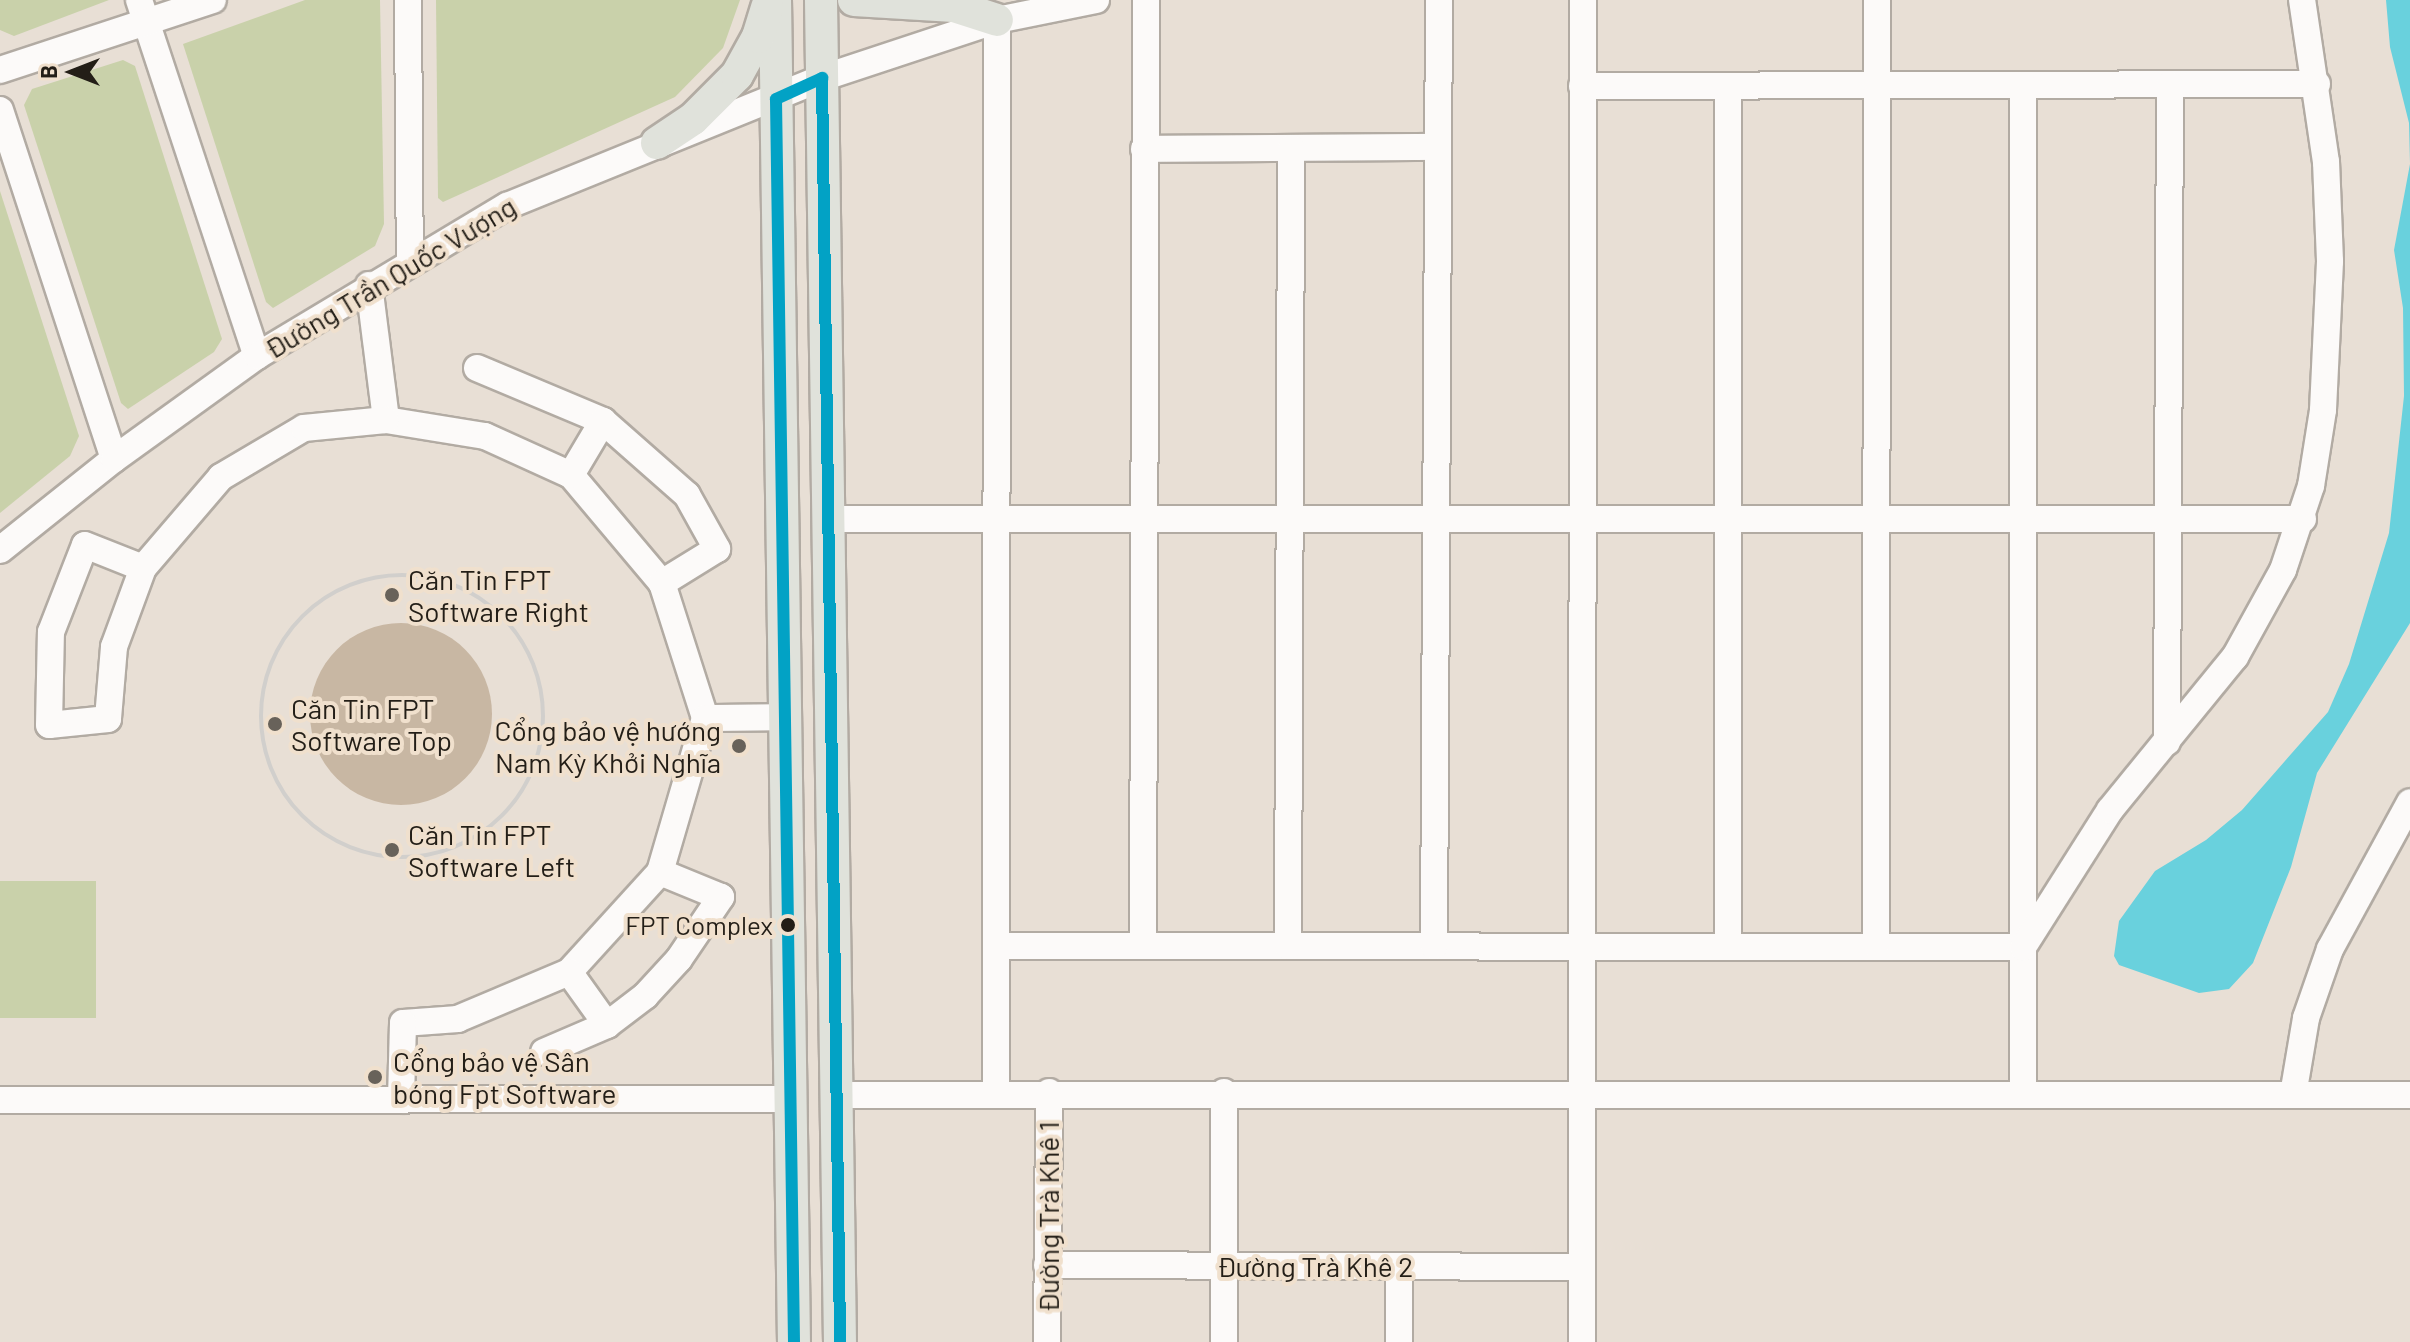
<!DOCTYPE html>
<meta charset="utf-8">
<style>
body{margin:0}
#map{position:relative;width:2410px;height:1342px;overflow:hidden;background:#e8dfd5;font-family:Barlow,sans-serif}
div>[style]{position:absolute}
.green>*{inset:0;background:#c9d1aa;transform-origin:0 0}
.water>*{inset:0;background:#69d1dd}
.building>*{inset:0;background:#c8b7a3}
.round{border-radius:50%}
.path>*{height:4px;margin-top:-2px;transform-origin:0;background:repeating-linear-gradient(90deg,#d1cfcc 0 2px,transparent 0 8px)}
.path>.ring{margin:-2px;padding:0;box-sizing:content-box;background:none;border:4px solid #d1cfcc;border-radius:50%}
.roads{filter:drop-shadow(2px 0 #b2aba3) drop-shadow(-2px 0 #b2aba3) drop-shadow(0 2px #b2aba3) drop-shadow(0 -2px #b2aba3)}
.minor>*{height:26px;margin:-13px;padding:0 13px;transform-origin:13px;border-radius:13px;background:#fcfaf9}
.major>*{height:32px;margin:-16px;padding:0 16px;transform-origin:16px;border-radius:16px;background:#e0e2db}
.bus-1>*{height:12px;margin:-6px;padding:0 6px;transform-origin:6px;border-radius:6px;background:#02a2c5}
.dots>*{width:22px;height:22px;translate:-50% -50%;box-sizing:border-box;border:4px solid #f0e0cd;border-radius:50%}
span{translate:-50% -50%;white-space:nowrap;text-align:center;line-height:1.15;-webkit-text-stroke:8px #f0e0cd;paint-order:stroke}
.bus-label{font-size:26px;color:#231e17}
.right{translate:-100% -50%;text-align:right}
.street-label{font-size:28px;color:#231e17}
.poi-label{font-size:28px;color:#231e17}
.left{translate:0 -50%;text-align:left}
.north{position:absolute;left:32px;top:32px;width:80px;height:80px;-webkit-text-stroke:6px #f0e0cd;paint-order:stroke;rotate:270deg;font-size:22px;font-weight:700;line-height:32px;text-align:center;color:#231e17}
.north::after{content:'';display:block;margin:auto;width:28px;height:36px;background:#231e17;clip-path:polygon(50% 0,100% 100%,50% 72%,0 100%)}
</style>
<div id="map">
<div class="green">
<i style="clip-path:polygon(0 0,109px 0,14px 36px,0 30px)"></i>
<i style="clip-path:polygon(305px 0,380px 0,384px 224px,375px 246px,273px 308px,266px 302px,183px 44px)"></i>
<i style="clip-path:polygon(436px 0,740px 0,723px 48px,675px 97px,443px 202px,438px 198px)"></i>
<i style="clip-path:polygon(123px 60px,135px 66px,222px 339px,214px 352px,128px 409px,121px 403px,24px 105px,32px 89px)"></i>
<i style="clip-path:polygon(0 191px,79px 436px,70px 456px,0 513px)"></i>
<i style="left:0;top:881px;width:96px;height:137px"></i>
</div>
<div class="water">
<i style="clip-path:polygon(2386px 0,2410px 0,2410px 623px,2317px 773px,2291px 867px,2253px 963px,2229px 989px,2199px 993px,2119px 965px,2114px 956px,2119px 921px,2155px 871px,2206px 840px,2242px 810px,2328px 712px,2349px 664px,2389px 533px,2404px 396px,2403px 308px,2394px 250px,2410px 164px,2409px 123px,2390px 47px)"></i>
</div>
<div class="building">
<i class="round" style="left:310px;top:623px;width:182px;height:182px"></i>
</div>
<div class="path">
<i class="ring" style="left:261px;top:575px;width:278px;height:278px"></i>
</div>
<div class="roads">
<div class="minor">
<i style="left:139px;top:0;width:375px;rotate:71.7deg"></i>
<i style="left:408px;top:0;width:260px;rotate:89.6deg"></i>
<i style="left:0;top:70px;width:224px;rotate:-18.2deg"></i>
<i style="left:1582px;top:86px;width:735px;rotate:-0.16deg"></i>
<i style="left:1728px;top:86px;width:860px;rotate:90deg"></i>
<i style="left:0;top:110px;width:367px;rotate:71.9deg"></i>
<i style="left:1144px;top:149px;width:294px;rotate:-0.4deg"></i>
<i style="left:369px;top:285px;width:136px;rotate:82.8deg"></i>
<i style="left:386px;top:420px;width:100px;rotate:9.2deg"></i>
<i style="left:485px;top:436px;width:94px;rotate:24.4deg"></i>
<i style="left:571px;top:475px;width:141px;rotate:49.9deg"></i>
<i style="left:662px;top:583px;width:142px;rotate:72.3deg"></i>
<i style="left:705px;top:718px;width:160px;rotate:106.3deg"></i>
<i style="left:660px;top:872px;width:135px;rotate:132.3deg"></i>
<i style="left:569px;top:972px;width:121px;rotate:157.1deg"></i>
<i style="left:458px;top:1019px;width:55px;rotate:175.8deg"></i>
<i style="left:403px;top:1023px;width:77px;rotate:91.5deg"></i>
<i style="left:477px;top:368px;width:137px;rotate:22.8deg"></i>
<i style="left:603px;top:421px;width:63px;rotate:120.7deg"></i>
<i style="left:603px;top:421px;width:112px;rotate:41.4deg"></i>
<i style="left:687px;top:495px;width:62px;rotate:60.9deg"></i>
<i style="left:717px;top:549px;width:65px;rotate:148.3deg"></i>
<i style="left:827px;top:519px;width:1476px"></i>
<i style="left:0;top:550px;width:146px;rotate:-38.6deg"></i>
<i style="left:114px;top:459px;width:176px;rotate:-35.8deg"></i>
<i style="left:257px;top:356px;width:292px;rotate:-31deg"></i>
<i style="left:507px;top:206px;width:340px;rotate:-22.1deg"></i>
<i style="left:822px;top:78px;width:184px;rotate:-18.3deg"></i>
<i style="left:997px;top:20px;width:101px;rotate:-11.4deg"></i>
<i style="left:143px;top:568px;width:84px;rotate:110.2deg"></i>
<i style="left:114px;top:647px;width:72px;rotate:94.8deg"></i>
<i style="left:108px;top:719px;width:59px;rotate:174.2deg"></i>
<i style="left:49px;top:725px;width:93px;rotate:-88.8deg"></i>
<i style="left:51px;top:632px;width:93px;rotate:-68.7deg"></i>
<i style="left:85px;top:545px;width:62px;rotate:21.6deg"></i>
<i style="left:143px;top:568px;width:120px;rotate:-49.4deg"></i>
<i style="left:221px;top:477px;width:96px;rotate:-30.6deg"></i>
<i style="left:304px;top:428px;width:82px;rotate:-5.6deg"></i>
<i style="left:705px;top:718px;width:79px;rotate:-0.7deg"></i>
<i style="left:2167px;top:742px;width:657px;rotate:-89.74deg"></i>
<i style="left:1143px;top:945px;width:945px;rotate:-89.82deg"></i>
<i style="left:996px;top:946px;width:1027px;rotate:0.06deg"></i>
<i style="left:2023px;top:947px;width:862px;rotate:-90deg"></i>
<i style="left:1288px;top:946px;width:798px;rotate:-89.78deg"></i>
<i style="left:1434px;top:946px;width:946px;rotate:-89.7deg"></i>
<i style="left:1876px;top:946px;width:946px;rotate:-89.94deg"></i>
<i style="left:607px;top:1025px;width:48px;rotate:-37.3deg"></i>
<i style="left:645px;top:996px;width:50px;rotate:-47.4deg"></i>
<i style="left:679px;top:959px;width:75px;rotate:-55.9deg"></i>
<i style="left:721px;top:897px;width:66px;rotate:-157.7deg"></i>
<i style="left:544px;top:1052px;width:69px;rotate:-23.2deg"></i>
<i style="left:607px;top:1025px;width:65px;rotate:-125.6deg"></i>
<i style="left:996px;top:1093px;width:1073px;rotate:-89.95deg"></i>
<i style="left:2023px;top:1094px;width:147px;rotate:-90deg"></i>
<i style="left:2023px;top:947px;width:162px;rotate:-57.6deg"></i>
<i style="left:2110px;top:810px;width:198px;rotate:-50.8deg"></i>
<i style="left:2235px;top:657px;width:99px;rotate:-61.1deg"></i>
<i style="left:2283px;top:570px;width:89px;rotate:-71.6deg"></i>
<i style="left:2311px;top:486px;width:77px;rotate:-81deg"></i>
<i style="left:2323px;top:410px;width:149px;rotate:-87.3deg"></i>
<i style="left:2330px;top:261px;width:99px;rotate:-92.3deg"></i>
<i style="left:2326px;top:162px;width:164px;rotate:-98.4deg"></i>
<i style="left:835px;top:1095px;width:1575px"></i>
<i style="left:2293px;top:1095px;width:78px;rotate:-80.4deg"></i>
<i style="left:2306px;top:1018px;width:73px;rotate:-70.8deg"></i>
<i style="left:2330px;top:949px;width:167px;rotate:-61.4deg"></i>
<i style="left:0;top:1100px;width:790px;rotate:-0.07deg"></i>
<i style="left:1047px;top:1265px;width:535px;rotate:0.21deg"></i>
<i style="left:1047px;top:1342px;width:250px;rotate:-89.5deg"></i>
<i style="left:1224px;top:1342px;width:250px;rotate:-90deg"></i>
<i style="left:1399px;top:1342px;width:76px;rotate:-90deg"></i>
<i style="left:1582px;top:1342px;width:1342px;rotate:-89.96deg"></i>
</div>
<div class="major">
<i style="left:775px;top:0;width:1342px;rotate:89.19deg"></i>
<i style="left:821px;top:0;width:1342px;rotate:89.19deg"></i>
<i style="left:854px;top:0;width:100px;rotate:3.4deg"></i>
<i style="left:954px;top:6px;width:45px;rotate:18deg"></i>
<i style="left:657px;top:143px;width:43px;rotate:-33.7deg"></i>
<i style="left:693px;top:119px;width:62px;rotate:-45deg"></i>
<i style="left:737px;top:75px;width:43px;rotate:-61.1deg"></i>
<i style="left:758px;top:37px;width:31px;rotate:-73deg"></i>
</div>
</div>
<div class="bus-1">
<i style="left:794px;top:1342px;width:1243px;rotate:-90.83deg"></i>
<i style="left:776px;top:99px;width:51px;rotate:-24.5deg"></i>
<i style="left:822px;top:78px;width:1264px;rotate:89.18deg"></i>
</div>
<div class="dots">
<i style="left:392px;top:595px;background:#68625a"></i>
<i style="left:275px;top:724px;background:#68625a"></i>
<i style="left:739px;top:746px;background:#68625a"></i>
<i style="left:392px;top:850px;background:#68625a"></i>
<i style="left:788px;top:925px;background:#231e17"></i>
<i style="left:375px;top:1077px;background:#68625a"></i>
</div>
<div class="bus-label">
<span class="right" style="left:773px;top:925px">FPT Complex</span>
</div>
<div class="street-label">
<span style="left:390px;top:277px;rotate:-31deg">Đường Trần Quốc Vượng</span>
<span style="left:1048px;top:1217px;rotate:-90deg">Đường Trà Khê 1</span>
<span style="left:1315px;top:1266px">Đường Trà Khê 2</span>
</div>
<div class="poi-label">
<span class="left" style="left:408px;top:595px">Căn Tin FPT<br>Software Right</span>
<span class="left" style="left:291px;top:724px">Căn Tin FPT<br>Software Top</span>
<span class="right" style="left:721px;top:746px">Cổng bảo vệ hướng<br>Nam Kỳ Khởi Nghĩa</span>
<span class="left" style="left:408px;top:850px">Căn Tin FPT<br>Software Left</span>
<span class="left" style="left:393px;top:1077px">Cổng bảo vệ Sân<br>bóng Fpt Software</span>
</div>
<div class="north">B</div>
</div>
